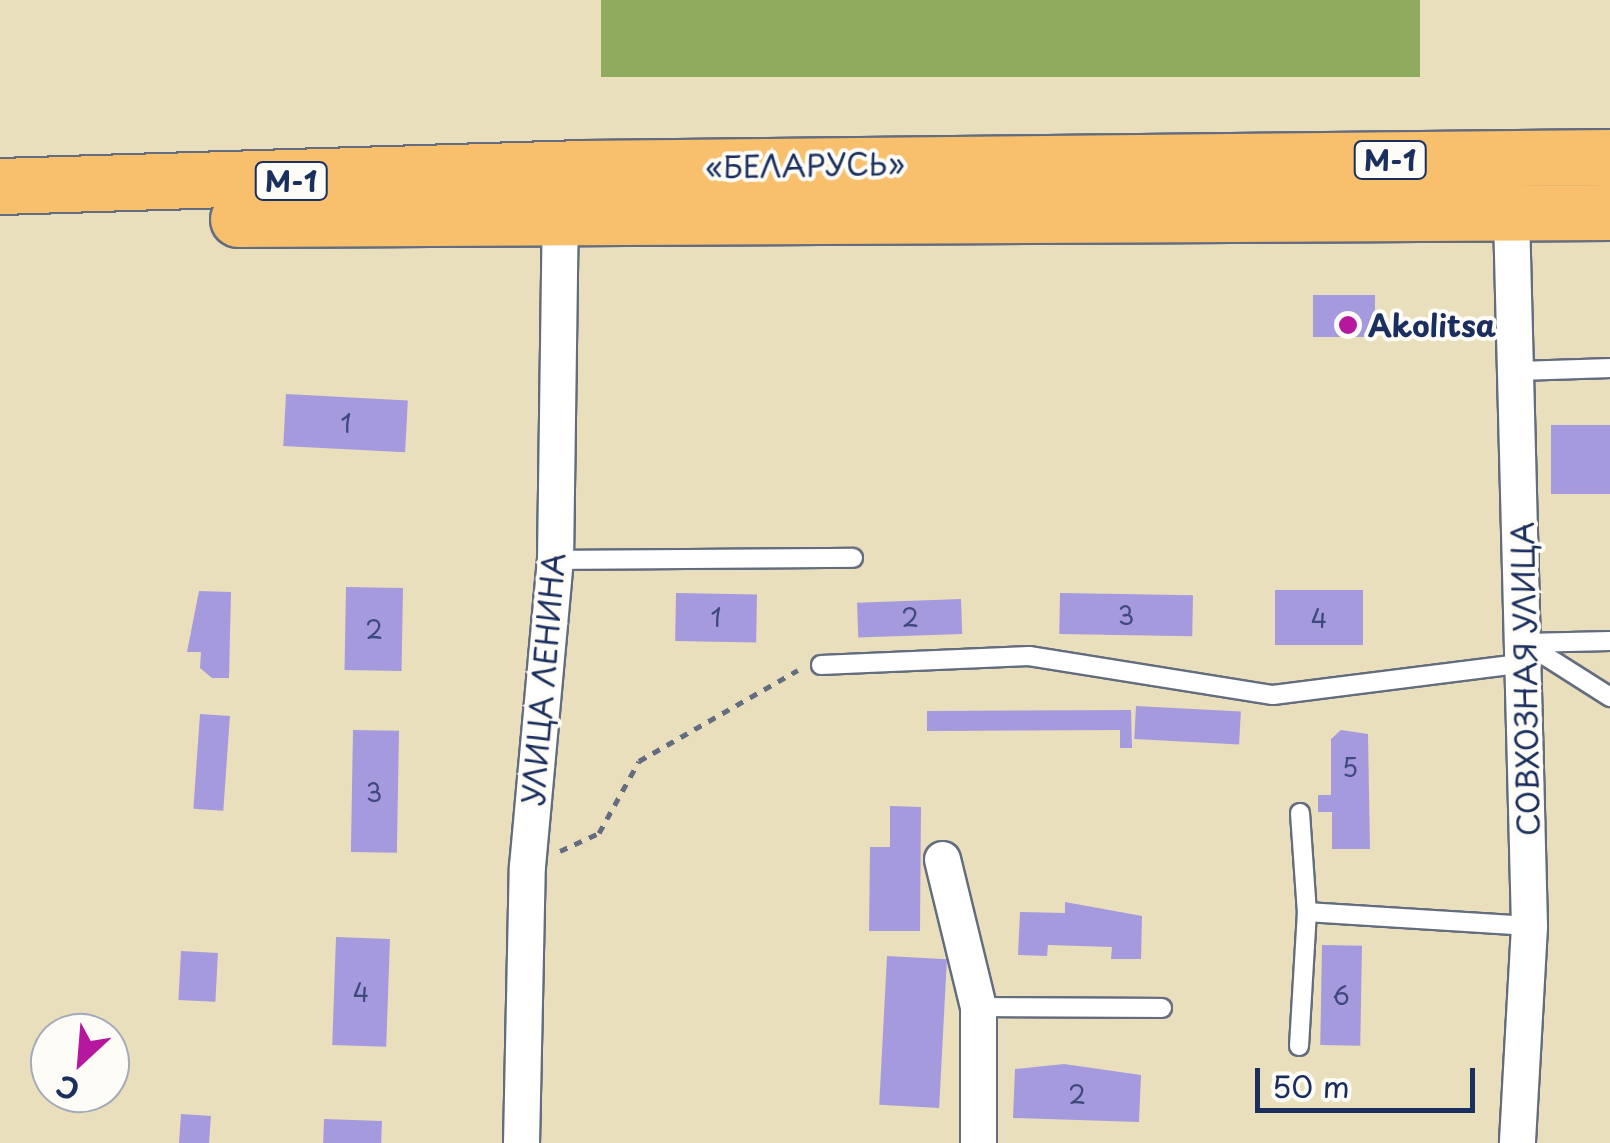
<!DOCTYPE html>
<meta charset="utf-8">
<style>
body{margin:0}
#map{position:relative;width:1610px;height:1143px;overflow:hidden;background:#eadfbc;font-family:"Playpen Sans",sans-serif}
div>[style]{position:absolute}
.forest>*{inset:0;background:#8fab5d;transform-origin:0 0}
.building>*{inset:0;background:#a69ade;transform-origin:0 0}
.path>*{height:5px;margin-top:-2.5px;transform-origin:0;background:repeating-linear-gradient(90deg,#636d7f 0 8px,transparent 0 16px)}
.roads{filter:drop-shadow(2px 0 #636d7f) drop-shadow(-2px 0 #636d7f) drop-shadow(0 2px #636d7f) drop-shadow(0 -2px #636d7f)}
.lane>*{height:18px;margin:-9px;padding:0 9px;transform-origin:9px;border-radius:9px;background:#fff}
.street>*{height:35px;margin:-17.5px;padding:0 17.5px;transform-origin:17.5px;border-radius:17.5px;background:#fff}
.highway>*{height:55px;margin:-27.5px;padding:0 27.5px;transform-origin:27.5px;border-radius:27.5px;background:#f8bf6c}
.dots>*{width:28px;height:28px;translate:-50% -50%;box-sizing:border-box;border:5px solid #fdfcf7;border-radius:50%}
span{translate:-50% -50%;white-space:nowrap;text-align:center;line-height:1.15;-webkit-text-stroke:8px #fdfcf7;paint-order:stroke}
.number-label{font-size:25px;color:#3e4a7e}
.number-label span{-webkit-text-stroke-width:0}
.shield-label span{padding:2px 8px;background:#fdfcf7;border:2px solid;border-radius:8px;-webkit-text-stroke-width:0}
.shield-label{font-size:28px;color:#1b2f5e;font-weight:700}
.street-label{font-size:30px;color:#1b2f5e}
.poi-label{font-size:30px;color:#1b2f5e;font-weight:700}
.left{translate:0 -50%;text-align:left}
.north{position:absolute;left:30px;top:1013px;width:100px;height:100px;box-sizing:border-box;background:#fdfcf7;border:2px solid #a3aaba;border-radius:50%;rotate:206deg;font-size:28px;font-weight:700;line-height:40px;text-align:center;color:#1b2f5e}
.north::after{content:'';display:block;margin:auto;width:35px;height:45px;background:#b5179e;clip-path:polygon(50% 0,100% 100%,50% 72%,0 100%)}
.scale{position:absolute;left:1255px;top:1068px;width:220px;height:45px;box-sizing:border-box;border:5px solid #1b2f5e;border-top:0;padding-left:12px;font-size:30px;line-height:35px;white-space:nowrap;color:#1b2f5e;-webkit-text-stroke:8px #fdfcf7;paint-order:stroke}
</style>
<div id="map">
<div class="forest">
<i style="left:601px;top:0;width:819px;height:77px"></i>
</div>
<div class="building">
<i style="left:1313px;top:295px;width:62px;height:42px"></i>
<i style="left:286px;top:394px;width:122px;height:52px;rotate:3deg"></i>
<i style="left:1610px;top:425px;width:69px;height:59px;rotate:90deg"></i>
<i style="left:346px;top:587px;width:57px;height:83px;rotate:1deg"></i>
<i style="left:1275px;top:590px;width:88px;height:55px"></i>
<i style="clip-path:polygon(199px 591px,231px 592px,229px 678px,212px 678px,200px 668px,201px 652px,187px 652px)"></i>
<i style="left:676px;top:593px;width:81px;height:48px;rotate:1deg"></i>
<i style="left:1060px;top:593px;width:133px;height:41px;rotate:1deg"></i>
<i style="left:961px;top:599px;width:35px;height:104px;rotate:88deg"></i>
<i style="left:1136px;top:706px;width:105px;height:33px;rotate:3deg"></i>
<i style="clip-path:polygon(1131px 710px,1132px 748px,1120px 748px,1120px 730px,927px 731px,927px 711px)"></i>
<i style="left:200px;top:714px;width:30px;height:95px;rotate:4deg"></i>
<i style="left:353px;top:730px;width:46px;height:122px;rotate:1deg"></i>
<i style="clip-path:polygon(1341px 730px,1368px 734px,1370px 849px,1332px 849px,1332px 812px,1318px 812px,1318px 795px,1331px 795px,1331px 739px)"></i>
<i style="clip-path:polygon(890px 806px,921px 807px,920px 931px,869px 931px,870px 847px,890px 847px)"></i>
<i style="clip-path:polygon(1065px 902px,1142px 916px,1141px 959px,1111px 959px,1112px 947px,1048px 945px,1047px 956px,1018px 955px,1020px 912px,1065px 913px)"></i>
<i style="left:336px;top:937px;width:54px;height:108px;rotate:2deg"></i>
<i style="left:1322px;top:945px;width:40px;height:100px;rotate:1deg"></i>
<i style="left:181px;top:951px;width:37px;height:49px;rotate:3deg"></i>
<i style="left:887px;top:956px;width:60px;height:149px;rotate:3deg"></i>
<i style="clip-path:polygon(1064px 1064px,1141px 1075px,1139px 1122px,1013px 1118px,1015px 1069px)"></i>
<i style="left:181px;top:1114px;width:30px;height:29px;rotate:4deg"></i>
<i style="left:324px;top:1119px;width:58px;height:24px;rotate:2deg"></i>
</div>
<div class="path">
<i style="left:560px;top:851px;width:43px;rotate:-24.8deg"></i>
<i style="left:599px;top:833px;width:82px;rotate:-60.9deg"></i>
<i style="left:639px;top:761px;width:183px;rotate:-29.8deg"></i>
</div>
<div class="roads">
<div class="lane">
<i style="left:1520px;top:371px;width:90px;rotate:-1.9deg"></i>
<i style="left:555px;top:560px;width:298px;rotate:-0.4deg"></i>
<i style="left:1525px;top:643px;width:101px;rotate:32.4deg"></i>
<i style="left:1526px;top:643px;width:84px;rotate:-1.4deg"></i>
<i style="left:821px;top:665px;width:208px;rotate:-2.5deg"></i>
<i style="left:1029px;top:656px;width:247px;rotate:9.1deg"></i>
<i style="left:1273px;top:695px;width:254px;rotate:-7.2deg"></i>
<i style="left:1300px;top:813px;width:99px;rotate:86deg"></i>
<i style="left:978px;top:1007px;width:184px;rotate:0.3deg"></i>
<i style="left:1299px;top:1046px;width:134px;rotate:-86.6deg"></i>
<i style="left:1307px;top:912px;width:222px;rotate:3.6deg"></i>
</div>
<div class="street">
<i style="left:1511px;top:215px;width:711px;rotate:88.55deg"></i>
<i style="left:1529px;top:926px;width:217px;rotate:93.2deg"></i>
<i style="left:942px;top:859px;width:152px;rotate:76.3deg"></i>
<i style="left:978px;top:1007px;width:136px;rotate:90deg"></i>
<i style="left:521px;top:1143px;width:277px;rotate:-88.8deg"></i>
<i style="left:527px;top:866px;width:307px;rotate:-84.8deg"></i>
<i style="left:555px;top:560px;width:359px;rotate:-89.2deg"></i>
</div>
<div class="highway">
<i style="left:0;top:186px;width:582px;rotate:-1.77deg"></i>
<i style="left:582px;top:168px;width:1028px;rotate:-0.61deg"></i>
<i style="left:238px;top:219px;width:1372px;rotate:-0.29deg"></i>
</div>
</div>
<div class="dots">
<i style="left:1348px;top:325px;background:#b5179e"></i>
</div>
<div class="number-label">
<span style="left:346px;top:423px">1</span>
<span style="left:1126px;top:615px">3</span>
<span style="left:716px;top:617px">1</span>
<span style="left:910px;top:617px">2</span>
<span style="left:1319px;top:618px">4</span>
<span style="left:374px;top:629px">2</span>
<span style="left:1350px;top:767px">5</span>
<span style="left:374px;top:792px">3</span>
<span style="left:361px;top:992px">4</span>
<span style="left:1341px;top:995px">6</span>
<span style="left:1077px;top:1094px">2</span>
</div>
<div class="shield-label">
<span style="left:1390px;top:160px">М-1</span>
<span style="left:291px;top:181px">М-1</span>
</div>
<div class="street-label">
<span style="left:805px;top:165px;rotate:-1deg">«БЕЛАРУСЬ»</span>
<span style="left:543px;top:679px;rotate:-85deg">УЛИЦА ЛЕНИНА</span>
<span style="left:1525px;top:679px;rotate:-91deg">СОВХОЗНАЯ УЛИЦА</span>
</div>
<div class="poi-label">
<span class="left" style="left:1368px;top:325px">Akolitsa</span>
</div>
<div class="north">С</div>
<div class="scale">50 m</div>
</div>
